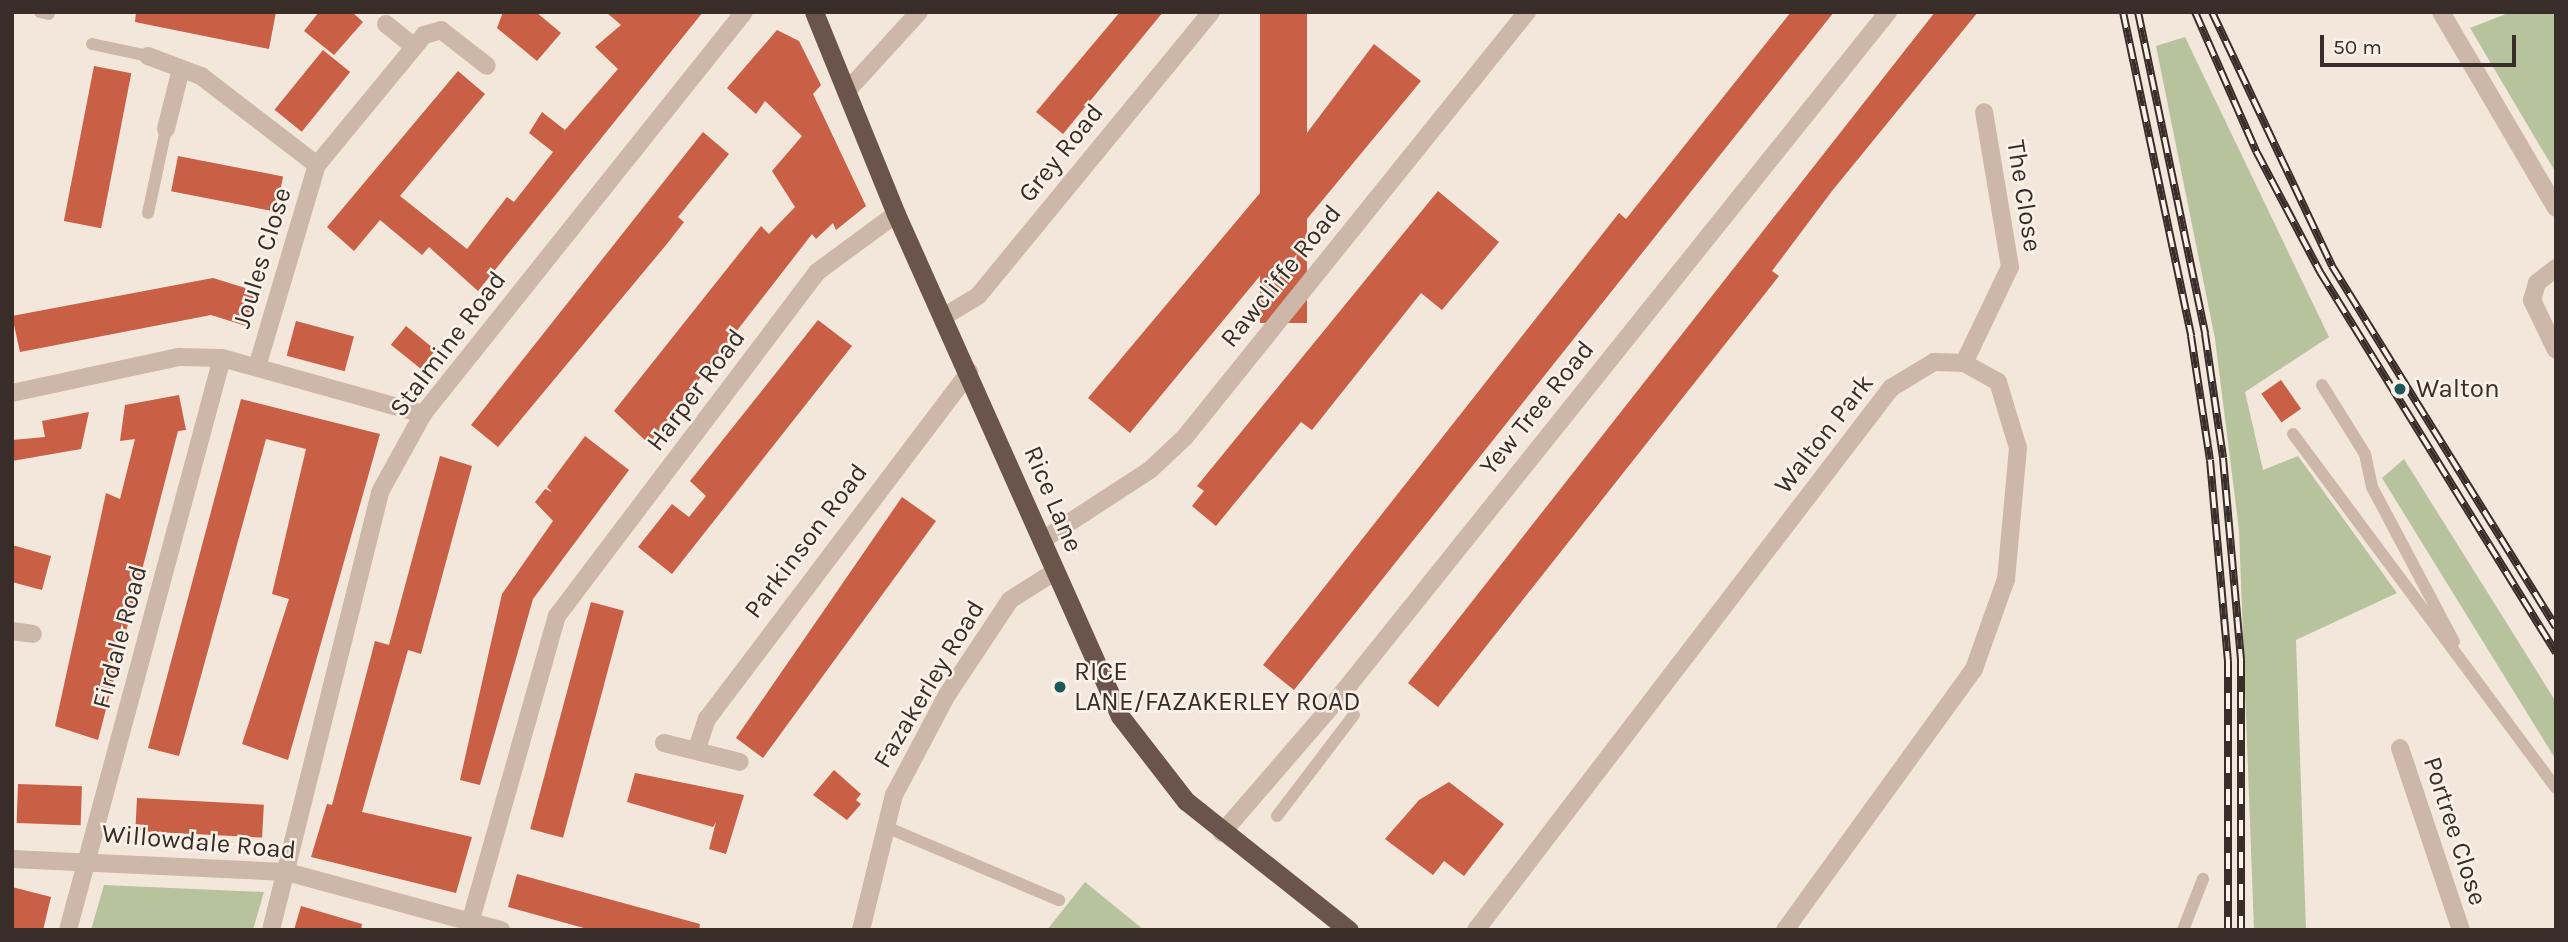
<!DOCTYPE html>
<style>
body{margin:0}
#map{position:relative;width:2568px;height:942px;overflow:hidden;background:#f3e7dc;font-family:Karla,sans-serif}
div>[style]{position:absolute}
.green>*{inset:0;background:#b7c39c}
.building>*{inset:0;background:#c95f44;transform-origin:0 0}
.service>*{height:12px;margin:-6px;padding:0 6px;transform-origin:6px;border-radius:6px;background:#ccb7a8}
.minor>*{height:18px;margin:-9px;padding:0 9px;transform-origin:9px;border-radius:9px;background:#ccb7a8}
.trunk>*{height:19px;margin:-9.5px;padding:0 9.5px;transform-origin:9.5px;border-radius:9.5px;background:#6a544c}
.rail>*{height:8px;margin-top:-4px;transform-origin:0;background:repeating-linear-gradient(90deg,#faf2e9 0 16px,#382d28 0 32px);box-sizing:border-box;border-block:2px solid #382d28}
.dots>*{width:19px;height:19px;translate:-50% -50%;box-sizing:border-box;border:4px solid #faf2e9;border-radius:50%}
span{translate:-50% -50%;white-space:nowrap;text-align:center;line-height:1.15;-webkit-text-stroke:5px #faf2e9;paint-order:stroke}
.street-label{font-size:26px;color:#382d28}
.poi-label{font-size:26px;color:#382d28}
.left{translate:0 -50%;text-align:left}
.frame{position:absolute;inset:0;border:14px solid #382d28;pointer-events:none}
.scale{position:absolute;left:2320px;top:35px;width:196px;height:32px;box-sizing:border-box;border:4px solid #382d28;border-top:0;padding-left:9px;font-size:21px;line-height:24px;white-space:nowrap;color:#382d28;-webkit-text-stroke:5px #faf2e9;paint-order:stroke}
</style>
<div id="map">
<div class="green">
<i style="clip-path:polygon(2511px 12px,2556px 12px,2556px 173px,2470px 28px)"></i>
<i style="clip-path:polygon(2185px 37px,2329px 337px,2245px 392px,2263px 470px,2298px 456px,2397px 593px,2296px 640px,2306px 930px,2254px 930px,2239px 530px,2215px 339px,2156px 46px)"></i>
<i style="clip-path:polygon(2404px 459px,2556px 702px,2556px 760px,2382px 478px)"></i>
<i style="clip-path:polygon(1085px 882px,1144px 930px,1047px 930px)"></i>
<i style="clip-path:polygon(104px 885px,264px 892px,253px 930px,91px 930px)"></i>
</div>
<div class="building">
<i style="clip-path:polygon(136px 12px,276px 12px,269px 49px,135px 22px)"></i>
<i style="clip-path:polygon(319px 12px,352px 12px,363px 22px,334px 55px,304px 31px)"></i>
<i style="clip-path:polygon(503px 12px,536px 12px,561px 33px,537px 61px,497px 28px)"></i>
<i style="clip-path:polygon(606px 12px,703px 12px,478px 291px,429px 247px,422px 255px,380px 220px,354px 251px,327px 227px,458px 71px,485px 94px,400px 196px,467px 249px,507px 197px,514px 202px,553px 152px,529px 133px,542px 112px,565px 130px,618px 69px,595px 47px,621px 25px)"></i>
<i style="clip-path:polygon(1120px 12px,1163px 12px,1063px 134px,1036px 112px)"></i>
<i style="left:1260px;top:12px;width:47px;height:311px"></i>
<i style="clip-path:polygon(1791px 12px,1834px 12px,1294px 690px,1263px 665px,1619px 213px,1626px 219px)"></i>
<i style="clip-path:polygon(1935px 12px,1978px 12px,1832px 191px,1772px 271px,1779px 276px,1438px 707px,1408px 683px)"></i>
<i style="clip-path:polygon(777px 30px,799px 41px,821px 85px,813px 94px,866px 206px,836px 230px,833px 223px,816px 239px,812px 234px,649px 444px,614px 411px,761px 226px,769px 234px,795px 207px,772px 171px,802px 136px,765px 101px,756px 114px,727px 88px)"></i>
<i style="clip-path:polygon(1374px 44px,1421px 81px,1130px 433px,1088px 398px,1276px 174px)"></i>
<i style="left:323px;top:50px;width:35px;height:77px;rotate:39deg"></i>
<i style="left:94px;top:66px;width:38px;height:158px;rotate:11deg"></i>
<i style="clip-path:polygon(703px 132px,729px 154px,678px 217px,684px 222px,666px 245px,498px 447px,471px 425px)"></i>
<i style="left:178px;top:156px;width:107px;height:36px;rotate:11deg"></i>
<i style="clip-path:polygon(1438px 191px,1499px 242px,1442px 310px,1421px 293px,1312px 430px,1301px 422px,1216px 526px,1192px 506px,1204px 491px,1197px 486px)"></i>
<i style="clip-path:polygon(213px 278px,255px 291px,246px 326px,211px 315px,20px 352px,12px 316px)"></i>
<i style="clip-path:polygon(818px 320px,852px 346px,672px 574px,638px 547px,672px 504px,689px 517px,706px 496px,690px 481px)"></i>
<i style="left:296px;top:321px;width:60px;height:36px;rotate:15deg"></i>
<i style="left:406px;top:326px;width:38px;height:24px;rotate:39deg"></i>
<i style="left:2281px;top:380px;width:35px;height:24px;rotate:55deg"></i>
<i style="clip-path:polygon(179px 395px,186px 430px,178px 431px,98px 740px,55px 726px,106px 493px,120px 499px,135px 439px,120px 441px,125px 405px)"></i>
<i style="clip-path:polygon(241px 399px,380px 434px,288px 760px,242px 744px,289px 599px,272px 594px,306px 449px,266px 439px,179px 756px,148px 748px)"></i>
<i style="clip-path:polygon(89px 412px,81px 449px,12px 461px,12px 440px,45px 437px,42px 421px)"></i>
<i style="clip-path:polygon(585px 436px,629px 470px,533px 599px,480px 785px,460px 780px,502px 594px,553px 521px,535px 502px,545px 489px,552px 492px,547px 487px)"></i>
<i style="clip-path:polygon(440px 456px,472px 466px,421px 654px,408px 650px,362px 812px,472px 837px,456px 893px,311px 857px,327px 804px,332px 805px,375px 641px,389px 645px)"></i>
<i style="clip-path:polygon(902px 497px,936px 521px,763px 758px,736px 738px)"></i>
<i style="clip-path:polygon(12px 545px,51px 556px,42px 590px,12px 582px)"></i>
<i style="left:591px;top:602px;width:34px;height:235px;rotate:15deg"></i>
<i style="clip-path:polygon(834px 770px,861px 794px,856px 800px,861px 804px,847px 820px,813px 795px)"></i>
<i style="clip-path:polygon(635px 773px,744px 795px,726px 854px,709px 849px,716px 822px,713px 827px,627px 802px)"></i>
<i style="clip-path:polygon(1449px 782px,1504px 824px,1464px 876px,1444px 861px,1433px 875px,1385px 839px,1419px 800px)"></i>
<i style="left:18px;top:784px;width:64px;height:39px;rotate:2deg"></i>
<i style="left:137px;top:798px;width:127px;height:33px;rotate:3deg"></i>
<i style="clip-path:polygon(517px 874px,700px 924px,699px 930px,591px 930px,508px 907px)"></i>
<i style="clip-path:polygon(12px 887px,51px 897px,43px 930px,12px 930px)"></i>
<i style="clip-path:polygon(301px 906px,362px 924px,361px 930px,294px 930px)"></i>
</div>
<div class="service">
<i style="left:40px;top:12px;width:9px;rotate:13deg"></i>
<i style="left:92px;top:44px;width:57px;rotate:12.1deg"></i>
<i style="left:148px;top:213px;width:86px;rotate:-77.9deg"></i>
<i style="left:2322px;top:385px;width:81px;rotate:58.1deg"></i>
<i style="left:2365px;top:454px;width:34px;rotate:78deg"></i>
<i style="left:2372px;top:487px;width:175px;rotate:62.1deg"></i>
<i style="left:2293px;top:434px;width:441px;rotate:53.4deg"></i>
<i style="left:1277px;top:816px;width:127px;rotate:-52.7deg"></i>
<i style="left:886px;top:827px;width:188px;rotate:22.9deg"></i>
<i style="left:2183px;top:930px;width:55px;rotate:-68.6deg"></i>
</div>
<div class="minor">
<i style="left:2441px;top:12px;width:227px;rotate:59.6deg"></i>
<i style="left:386px;top:24px;width:36px;rotate:39deg"></i>
<i style="left:148px;top:56px;width:57px;rotate:20.7deg"></i>
<i style="left:201px;top:76px;width:146px;rotate:37.5deg"></i>
<i style="left:846px;top:92px;width:108px;rotate:-47.6deg"></i>
<i style="left:166px;top:129px;width:62px;rotate:-76deg"></i>
<i style="left:2556px;top:268px;width:24px;rotate:142deg"></i>
<i style="left:2537px;top:283px;width:18px;rotate:106deg"></i>
<i style="left:2532px;top:300px;width:55px;rotate:64.4deg"></i>
<i style="left:943px;top:317px;width:41px;rotate:-31deg"></i>
<i style="left:978px;top:296px;width:367px;rotate:-50.6deg"></i>
<i style="left:1964px;top:363px;width:106px;rotate:-64.4deg"></i>
<i style="left:2010px;top:267px;width:157px;rotate:-99.5deg"></i>
<i style="left:257px;top:367px;width:211px;rotate:-73.5deg"></i>
<i style="left:317px;top:165px;width:168px;rotate:-50.5deg"></i>
<i style="left:424px;top:35px;width:18px;rotate:-16deg"></i>
<i style="left:441px;top:30px;width:58px;rotate:38deg"></i>
<i style="left:12px;top:393px;width:171px;rotate:-12.2deg"></i>
<i style="left:179px;top:357px;width:43px;rotate:1.3deg"></i>
<i style="left:222px;top:358px;width:209px;rotate:15.6deg"></i>
<i style="left:1044px;top:539px;width:126px;rotate:-33.1deg"></i>
<i style="left:1150px;top:470px;width:48px;rotate:-43.3deg"></i>
<i style="left:1185px;top:437px;width:546px;rotate:-51.18deg"></i>
<i style="left:12px;top:631px;width:21px;rotate:8deg"></i>
<i style="left:664px;top:743px;width:78px;rotate:14deg"></i>
<i style="left:2400px;top:748px;width:192px;rotate:71.5deg"></i>
<i style="left:697px;top:749px;width:32px;rotate:-72deg"></i>
<i style="left:707px;top:719px;width:435px;rotate:-52.9deg"></i>
<i style="left:1222px;top:833px;width:174px;rotate:-49.2deg"></i>
<i style="left:1336px;top:701px;width:883px;rotate:-51.3deg"></i>
<i style="left:12px;top:859px;width:275px;rotate:2.7deg"></i>
<i style="left:287px;top:872px;width:222px;rotate:15.2deg"></i>
<i style="left:68px;top:930px;width:592px;rotate:-74.93deg"></i>
<i style="left:271px;top:930px;width:451px;rotate:-76deg"></i>
<i style="left:380px;top:492px;width:89px;rotate:-61.1deg"></i>
<i style="left:423px;top:414px;width:514px;rotate:-51.39deg"></i>
<i style="left:468px;top:930px;width:326px;rotate:-74.2deg"></i>
<i style="left:557px;top:616px;width:431px;rotate:-52.9deg"></i>
<i style="left:817px;top:272px;width:98px;rotate:-36.3deg"></i>
<i style="left:861px;top:930px;width:139px;rotate:-76.3deg"></i>
<i style="left:894px;top:795px;width:113px;rotate:-62.1deg"></i>
<i style="left:947px;top:695px;width:114px;rotate:-56.4deg"></i>
<i style="left:1010px;top:600px;width:54px;rotate:-32.2deg"></i>
<i style="left:1476px;top:930px;width:683px;rotate:-52.56deg"></i>
<i style="left:1891px;top:388px;width:50px;rotate:-31.2deg"></i>
<i style="left:1934px;top:362px;width:30px;rotate:2deg"></i>
<i style="left:1964px;top:363px;width:39px;rotate:29deg"></i>
<i style="left:1998px;top:382px;width:69px;rotate:73.1deg"></i>
<i style="left:2018px;top:448px;width:132px;rotate:95.2deg"></i>
<i style="left:2006px;top:579px;width:96px;rotate:109.6deg"></i>
<i style="left:1974px;top:669px;width:322px;rotate:125.9deg"></i>
</div>
<div class="trunk">
<i style="left:814px;top:12px;width:218px;rotate:67.9deg"></i>
<i style="left:896px;top:214px;width:550px;rotate:65.95deg"></i>
<i style="left:1120px;top:716px;width:108px;rotate:52.2deg"></i>
<i style="left:1186px;top:801px;width:208px;rotate:38.4deg"></i>
</div>
<div class="rail">
<i style="left:2123px;top:12px;width:331px;rotate:78.1deg"></i>
<i style="left:2191px;top:336px;width:125px;rotate:81.3deg"></i>
<i style="left:2210px;top:460px;width:202px;rotate:84.9deg"></i>
<i style="left:2228px;top:661px;width:269px;rotate:90deg"></i>
<i style="left:2138px;top:12px;width:329px;rotate:78.2deg"></i>
<i style="left:2205px;top:334px;width:125px;rotate:81.7deg"></i>
<i style="left:2223px;top:458px;width:203px;rotate:84.9deg"></i>
<i style="left:2241px;top:660px;width:270px;rotate:90deg"></i>
<i style="left:2195px;top:12px;width:152px;rotate:66.3deg"></i>
<i style="left:2256px;top:151px;width:137px;rotate:62.1deg"></i>
<i style="left:2320px;top:272px;width:448px;rotate:58.2deg"></i>
<i style="left:2212px;top:12px;width:281px;rotate:64.7deg"></i>
<i style="left:2332px;top:266px;width:425px;rotate:58.2deg"></i>
</div>
<div class="dots">
<i style="left:2400px;top:389px;background:#1c595b"></i>
<i style="left:1060px;top:687px;background:#1c595b"></i>
</div>
<div class="street-label">
<span style="left:1061px;top:153px;rotate:-51deg">Grey Road</span>
<span style="left:2024px;top:196px;rotate:81deg">The Close</span>
<span style="left:262px;top:258px;rotate:-73deg">Joules Close</span>
<span style="left:1281px;top:276px;rotate:-51deg">Rawcliffe Road</span>
<span style="left:448px;top:344px;rotate:-53deg">Stalmine Road</span>
<span style="left:696px;top:390px;rotate:-53deg">Harper Road</span>
<span style="left:1537px;top:408px;rotate:-51deg">Yew Tree Road</span>
<span style="left:1824px;top:434px;rotate:-52deg">Walton Park</span>
<span style="left:1053px;top:499px;rotate:67deg">Rice Lane</span>
<span style="left:806px;top:541px;rotate:-53deg">Parkinson Road</span>
<span style="left:120px;top:637px;rotate:-75deg">Firdale Road</span>
<span style="left:929px;top:684px;rotate:-59deg">Fazakerley Road</span>
<span style="left:2455px;top:831px;rotate:72deg">Portree Close</span>
<span style="left:199px;top:842px;rotate:5deg">Willowdale Road</span>
</div>
<div class="poi-label">
<span class="left" style="left:2416px;top:389px">Walton</span>
<span class="left" style="left:1074px;top:687px">RICE<br>LANE/FAZAKERLEY ROAD</span>
</div>
<div class="frame"></div>
<div class="scale">50 m</div>
</div>
